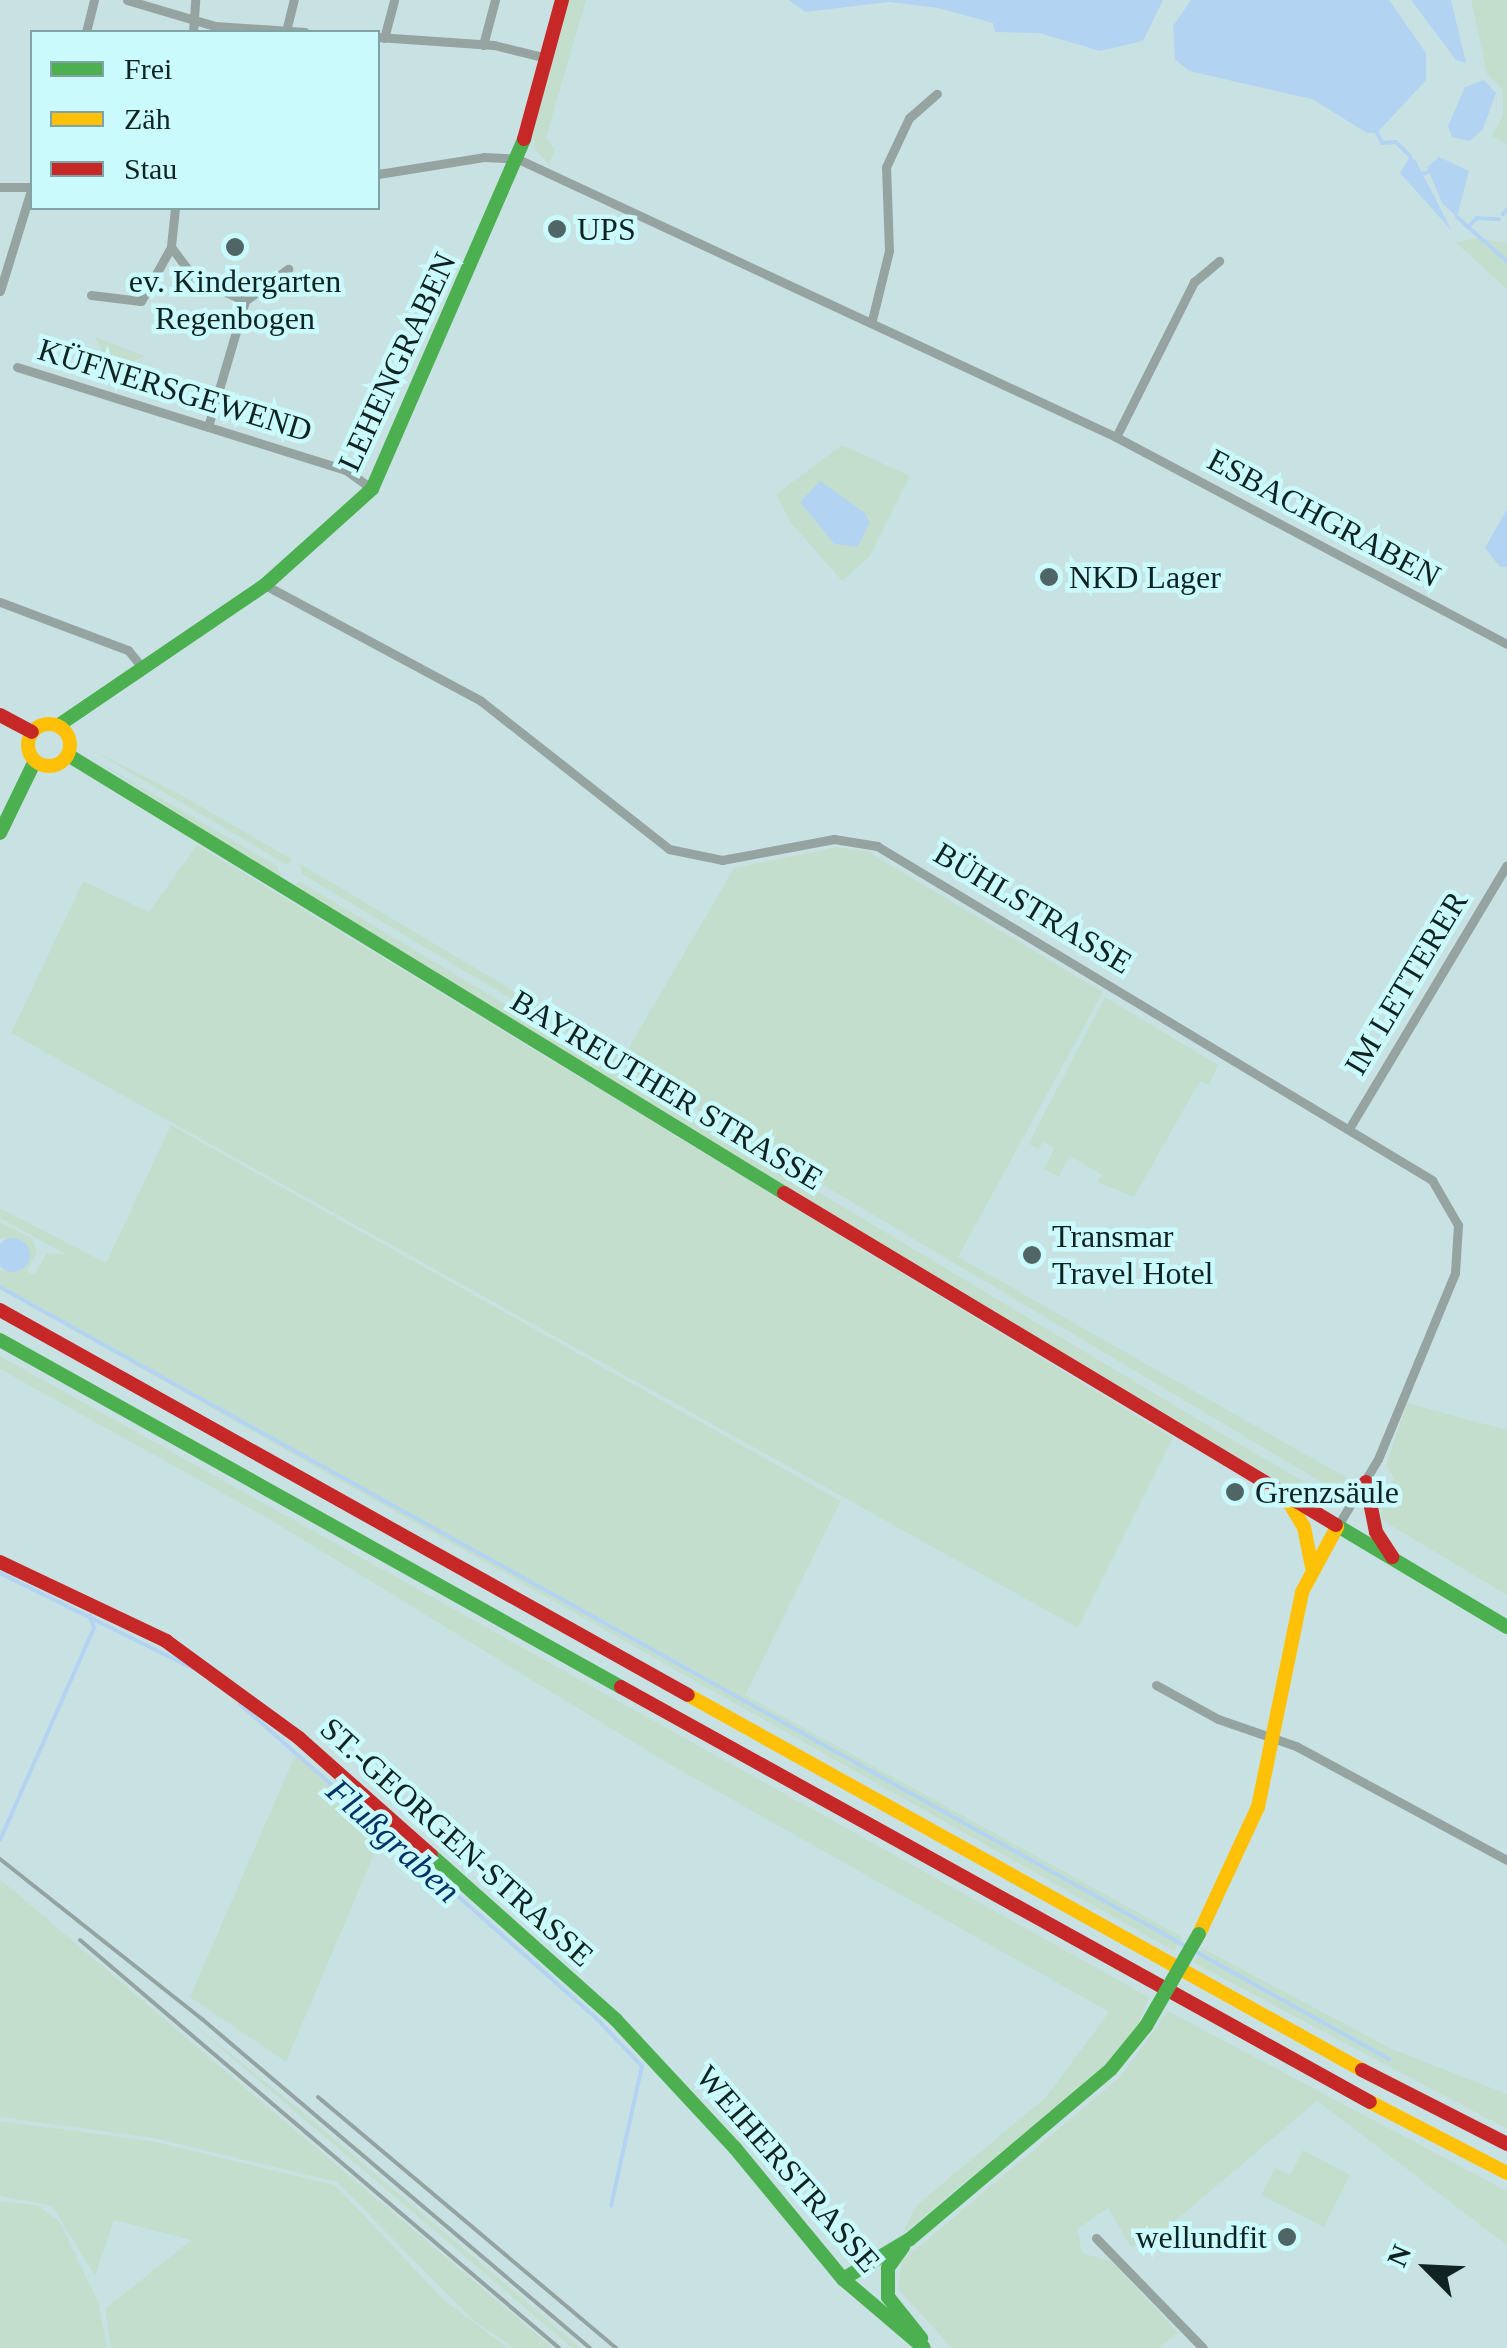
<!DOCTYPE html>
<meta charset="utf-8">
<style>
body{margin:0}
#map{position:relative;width:1507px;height:2348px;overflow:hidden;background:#c8e2e3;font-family:Georgia,serif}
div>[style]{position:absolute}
.green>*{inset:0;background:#c4dece}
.water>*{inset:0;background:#b3d3f2}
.round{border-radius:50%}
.stream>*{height:4px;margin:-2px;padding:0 2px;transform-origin:2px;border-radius:2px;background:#b3d3f2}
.street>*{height:9px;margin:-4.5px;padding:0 4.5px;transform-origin:4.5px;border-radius:4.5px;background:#95a3a1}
.fast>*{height:14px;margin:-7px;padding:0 7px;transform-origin:7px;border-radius:7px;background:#4caf50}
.slow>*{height:14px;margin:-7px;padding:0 7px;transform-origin:7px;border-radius:7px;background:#ffc107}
.slow>.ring{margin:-7px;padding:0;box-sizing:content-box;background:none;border:14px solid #ffc107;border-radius:50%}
.jam>*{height:14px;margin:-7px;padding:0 7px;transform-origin:7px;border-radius:7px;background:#c62828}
.rail>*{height:4px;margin:-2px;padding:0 2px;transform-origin:2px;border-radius:2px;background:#94a3a2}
.fast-bridge>*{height:14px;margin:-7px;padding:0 7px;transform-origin:7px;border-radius:7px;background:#4caf50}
.dots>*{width:28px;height:28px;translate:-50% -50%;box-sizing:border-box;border:5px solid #cafafb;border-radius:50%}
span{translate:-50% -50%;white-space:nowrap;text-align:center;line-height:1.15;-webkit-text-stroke:9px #cafafb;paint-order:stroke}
.poi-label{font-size:32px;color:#102323}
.left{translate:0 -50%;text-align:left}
.right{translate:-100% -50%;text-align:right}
.street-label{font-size:32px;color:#102323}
.water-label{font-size:35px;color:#053367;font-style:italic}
.legend{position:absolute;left:30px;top:30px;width:350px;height:180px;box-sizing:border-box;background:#cafafb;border:2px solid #80a4a5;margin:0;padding:12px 18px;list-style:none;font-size:30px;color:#102323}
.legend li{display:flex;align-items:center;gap:20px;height:50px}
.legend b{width:50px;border:2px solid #80a4a5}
.north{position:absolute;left:1377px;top:2218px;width:100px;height:100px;-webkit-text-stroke:8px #cafafb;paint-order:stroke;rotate:294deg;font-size:28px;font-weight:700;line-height:40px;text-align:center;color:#102323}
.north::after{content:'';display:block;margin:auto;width:35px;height:45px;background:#102323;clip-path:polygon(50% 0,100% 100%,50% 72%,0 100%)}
</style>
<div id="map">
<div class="green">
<i style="clip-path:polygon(568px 0,586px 0,546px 138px,555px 149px,549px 164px,535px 150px,533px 130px)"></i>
<i style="clip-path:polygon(1471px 0,1507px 0,1507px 144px,1492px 136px,1503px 115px,1503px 90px,1487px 74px)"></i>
<i style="clip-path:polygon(1476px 238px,1507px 243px,1507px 289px,1455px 242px)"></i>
<i style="clip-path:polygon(95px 337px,124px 348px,145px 356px,114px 372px)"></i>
<i style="clip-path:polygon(evenodd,842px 445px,910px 476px,870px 556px,842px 581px,791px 523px,776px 494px,842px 445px,832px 492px,870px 523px,834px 544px,805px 509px,832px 492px)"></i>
<i style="clip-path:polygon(92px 750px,176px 792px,293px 860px,287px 865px)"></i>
<i style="clip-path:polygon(92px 758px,277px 866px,281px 874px,278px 879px)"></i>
<i style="clip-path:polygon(197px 845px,1173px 1438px,1078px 1628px,11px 1033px,83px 881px,149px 912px)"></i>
<i style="clip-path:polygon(836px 847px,867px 851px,1103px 992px,958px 1257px,1349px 1479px,1338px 1492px,302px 874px,300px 864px,624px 1056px,734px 868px)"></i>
<i style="clip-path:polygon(299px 881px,1229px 1438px,1339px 1502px,1313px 1502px,778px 1182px,294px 890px)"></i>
<i style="clip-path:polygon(1105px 997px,1218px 1065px,1209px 1085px,1200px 1081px,1134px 1197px,1097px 1182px,1102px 1175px,1070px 1156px,1059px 1177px,1044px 1169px,1054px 1148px,1044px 1142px,1038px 1149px,1029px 1144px,1011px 1177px)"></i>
<i style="clip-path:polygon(171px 1125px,841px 1501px,745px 1695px,1182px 1937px,1174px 1951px,0 1289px,0 1270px,17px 1272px,23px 1240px,0 1238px,0 1222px,32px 1238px,37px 1253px,27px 1271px,34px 1275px,47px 1253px,65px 1254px,0 1218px,0 1208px,106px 1263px)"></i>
<i style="clip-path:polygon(0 1356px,1149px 1997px,1137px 2028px,1107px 2065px,902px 2234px,917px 2205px,1046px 2097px,1109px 2012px,669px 1764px,269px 1519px,0 1369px)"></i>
<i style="clip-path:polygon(1407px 1403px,1507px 1430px,1507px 1595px,1382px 1520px,1381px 1502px,1394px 1478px,1386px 1465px)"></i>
<i style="clip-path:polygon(296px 1753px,383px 1833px,286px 2062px,190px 1997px)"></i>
<i style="clip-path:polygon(0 1879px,210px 2058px,553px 2348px,514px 2348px,474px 2321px,337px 2182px,153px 2138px,0 2117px)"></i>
<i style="clip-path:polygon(1202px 1948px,1390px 2048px,1507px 2094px,1507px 2129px,1194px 1963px)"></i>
<i style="clip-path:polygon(175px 2009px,299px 2109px,581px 2348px,572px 2348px)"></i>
<i style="clip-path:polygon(1168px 2011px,1507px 2191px,1507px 2245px,1317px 2101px,1149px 2243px,1131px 2247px,1108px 2208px,1077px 2229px,1082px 2253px,1113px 2262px,1178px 2333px,1158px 2348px,952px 2348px,898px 2289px,902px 2261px,1120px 2077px)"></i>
<i style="clip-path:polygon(0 2121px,151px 2141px,335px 2185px,444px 2300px,508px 2348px,111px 2348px,105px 2309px,191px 2240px,114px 2220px,95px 2276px,52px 2206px,0 2196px)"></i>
<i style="clip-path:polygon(1303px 2150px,1350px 2175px,1324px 2227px,1261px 2195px,1275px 2168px,1290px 2175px)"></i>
<i style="clip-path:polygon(0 2201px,37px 2205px,59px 2221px,98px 2301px,107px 2348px,0 2348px)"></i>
</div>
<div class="water">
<i style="clip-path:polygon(789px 0,1163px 0,1143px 41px,1100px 51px,1039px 33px,995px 32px,993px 23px,938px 8px,889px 2px,805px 12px)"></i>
<i style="clip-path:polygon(1191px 0,1389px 0,1426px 53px,1426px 80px,1377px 133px,1367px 133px,1312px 99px,1189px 71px,1175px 59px,1173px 26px)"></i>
<i style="clip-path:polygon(1411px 0,1451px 0,1466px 63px,1456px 60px)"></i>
<i style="clip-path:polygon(1484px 80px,1496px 93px,1483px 129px,1470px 141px,1452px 137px,1448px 126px,1465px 87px)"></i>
<i style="clip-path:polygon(1410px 156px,1416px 161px,1452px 231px,1400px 173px)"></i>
<i style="clip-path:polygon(1439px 157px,1469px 171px,1457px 217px,1442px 203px,1427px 167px)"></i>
<i style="clip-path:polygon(820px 481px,865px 513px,870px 523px,857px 547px,834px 544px,800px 502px)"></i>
<i style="clip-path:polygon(1507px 509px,1507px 567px,1500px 567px,1485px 548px)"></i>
<i class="round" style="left:-4px;top:1238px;width:34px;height:34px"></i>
</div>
<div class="stream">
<i style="left:1377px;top:133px;width:11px;rotate:63deg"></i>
<i style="left:1382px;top:143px;width:14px;rotate:-4deg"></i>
<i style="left:1396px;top:142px;width:20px;rotate:45deg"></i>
<i style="left:1422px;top:174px;width:6px;rotate:-18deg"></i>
<i style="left:1503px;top:214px;width:6px;rotate:-45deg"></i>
<i style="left:1457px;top:217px;width:15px;rotate:42deg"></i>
<i style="left:1468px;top:227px;width:13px;rotate:-45deg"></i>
<i style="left:1477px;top:218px;width:22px;rotate:3deg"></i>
<i style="left:1468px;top:227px;width:52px;rotate:41.1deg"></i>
<i style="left:0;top:1287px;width:1589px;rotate:29.07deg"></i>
<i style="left:0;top:1573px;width:214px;rotate:26.3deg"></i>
<i style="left:240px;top:1704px;width:472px;rotate:41.4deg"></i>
<i style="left:594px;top:2016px;width:69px;rotate:46.2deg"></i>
<i style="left:642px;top:2066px;width:143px;rotate:102.5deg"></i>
<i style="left:0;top:1840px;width:232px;rotate:-66.1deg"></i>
<i style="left:94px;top:1628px;width:13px;rotate:-108deg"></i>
</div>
<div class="street">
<i style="left:127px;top:0;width:92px;rotate:16.5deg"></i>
<i style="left:215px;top:26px;width:90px;rotate:3.8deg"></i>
<i style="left:286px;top:31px;width:32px;rotate:-76deg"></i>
<i style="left:86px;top:32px;width:33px;rotate:-76deg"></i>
<i style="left:193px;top:32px;width:32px;rotate:-86deg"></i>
<i style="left:378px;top:37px;width:116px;rotate:3.9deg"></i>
<i style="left:494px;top:45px;width:55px;rotate:13.8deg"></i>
<i style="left:384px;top:38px;width:39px;rotate:-75deg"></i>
<i style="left:483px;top:45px;width:47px;rotate:-75.1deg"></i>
<i style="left:378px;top:174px;width:107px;rotate:-9.1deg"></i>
<i style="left:484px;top:157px;width:34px;rotate:3deg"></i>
<i style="left:518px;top:159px;width:659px;rotate:24.93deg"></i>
<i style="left:1116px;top:437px;width:442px;rotate:27.9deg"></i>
<i style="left:0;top:187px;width:32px"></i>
<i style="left:175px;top:208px;width:39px;rotate:96deg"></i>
<i style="left:171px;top:247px;width:38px;rotate:53deg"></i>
<i style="left:194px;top:277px;width:56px;rotate:25.2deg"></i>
<i style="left:245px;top:301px;width:131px;rotate:106.4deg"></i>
<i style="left:0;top:291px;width:109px;rotate:-72.9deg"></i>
<i style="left:91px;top:295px;width:50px;rotate:6.8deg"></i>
<i style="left:141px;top:301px;width:62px;rotate:-60.9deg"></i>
<i style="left:245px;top:301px;width:54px;rotate:-36.7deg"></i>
<i style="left:872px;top:320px;width:71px;rotate:-76.2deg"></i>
<i style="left:889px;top:251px;width:84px;rotate:-92deg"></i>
<i style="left:886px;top:167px;width:54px;rotate:-64.9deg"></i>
<i style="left:909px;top:118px;width:37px;rotate:-41deg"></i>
<i style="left:17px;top:367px;width:345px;rotate:17.4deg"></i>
<i style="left:346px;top:470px;width:32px;rotate:36deg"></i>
<i style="left:1116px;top:437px;width:174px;rotate:-63.3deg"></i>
<i style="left:1194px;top:282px;width:33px;rotate:-40deg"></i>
<i style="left:265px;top:585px;width:245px;rotate:28.2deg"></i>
<i style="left:481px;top:701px;width:239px;rotate:38.2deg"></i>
<i style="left:669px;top:849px;width:54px;rotate:11.7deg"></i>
<i style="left:722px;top:860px;width:114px;rotate:-10.6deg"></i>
<i style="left:834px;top:839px;width:44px;rotate:9.2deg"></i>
<i style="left:877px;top:846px;width:648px;rotate:31.04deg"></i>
<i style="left:1432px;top:1180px;width:52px;rotate:60deg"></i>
<i style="left:1458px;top:1225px;width:48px;rotate:93.6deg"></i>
<i style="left:1455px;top:1273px;width:201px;rotate:112.5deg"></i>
<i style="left:1378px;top:1459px;width:79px;rotate:121.1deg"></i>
<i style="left:0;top:602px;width:137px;rotate:20.6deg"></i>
<i style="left:128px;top:650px;width:21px;rotate:51deg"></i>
<i style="left:1350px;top:1127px;width:305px;rotate:-59.1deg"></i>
<i style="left:1156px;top:1685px;width:71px;rotate:28.7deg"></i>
<i style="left:1218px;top:1719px;width:83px;rotate:19.1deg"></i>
<i style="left:1296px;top:1746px;width:240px;rotate:28.4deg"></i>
<i style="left:1096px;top:2238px;width:153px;rotate:45.8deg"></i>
</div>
<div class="fast">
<i style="left:59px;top:725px;width:249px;rotate:-34.2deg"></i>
<i style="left:265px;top:585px;width:144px;rotate:-41.9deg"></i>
<i style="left:372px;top:489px;width:382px;rotate:-66.5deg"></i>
<i style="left:68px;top:755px;width:839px;rotate:31.46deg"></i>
<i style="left:0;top:833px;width:80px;rotate:-64.1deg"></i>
<i style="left:0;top:1340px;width:711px;rotate:29.2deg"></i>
<i style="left:1336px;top:1525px;width:199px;rotate:30.8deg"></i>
<i style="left:431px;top:1855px;width:248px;rotate:41.7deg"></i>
<i style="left:616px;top:2020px;width:175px;rotate:47.1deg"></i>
<i style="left:735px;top:2148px;width:170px;rotate:50.5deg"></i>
<i style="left:843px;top:2279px;width:106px;rotate:40.4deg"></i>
<i style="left:903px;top:2247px;width:26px;rotate:126deg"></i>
<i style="left:888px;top:2268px;width:29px;rotate:90deg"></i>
<i style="left:888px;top:2297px;width:53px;rotate:51.2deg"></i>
<i style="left:843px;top:2279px;width:78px;rotate:-30.8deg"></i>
<i style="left:910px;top:2239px;width:263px;rotate:-40.2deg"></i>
<i style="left:1111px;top:2069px;width:55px;rotate:-50.9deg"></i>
</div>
<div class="slow">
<i class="ring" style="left:28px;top:724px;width:28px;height:28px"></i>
<i style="left:1287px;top:1499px;width:33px;rotate:59deg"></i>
<i style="left:1304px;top:1527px;width:41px;rotate:78.7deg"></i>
<i style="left:688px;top:1695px;width:771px;rotate:29.09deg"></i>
<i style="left:1199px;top:1934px;width:140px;rotate:-65.1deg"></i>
<i style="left:1258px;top:1807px;width:219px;rotate:-78.4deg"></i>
<i style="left:1302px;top:1592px;width:74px;rotate:-61.7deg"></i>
<i style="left:1370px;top:2102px;width:154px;rotate:27.4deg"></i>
</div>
<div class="jam">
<i style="left:524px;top:139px;width:144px;rotate:-74.7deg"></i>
<i style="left:0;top:715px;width:36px;rotate:28deg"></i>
<i style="left:784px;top:1193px;width:644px;rotate:31.02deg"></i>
<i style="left:0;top:1310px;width:788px;rotate:29.23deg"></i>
<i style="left:1366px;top:1482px;width:51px;rotate:78.7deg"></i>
<i style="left:1376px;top:1532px;width:30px;rotate:57deg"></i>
<i style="left:0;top:1562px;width:184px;rotate:25.4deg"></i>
<i style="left:166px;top:1641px;width:165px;rotate:36.1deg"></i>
<i style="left:299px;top:1738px;width:176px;rotate:41.6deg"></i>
<i style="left:621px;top:1687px;width:856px;rotate:28.99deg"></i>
<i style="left:1362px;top:2070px;width:163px;rotate:27deg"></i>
</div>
<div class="rail">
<i style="left:0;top:1859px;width:258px;rotate:38.4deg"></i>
<i style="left:202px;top:2019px;width:509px;rotate:40.3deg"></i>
<i style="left:80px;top:1940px;width:629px;rotate:40.42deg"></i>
<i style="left:318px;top:2097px;width:390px;rotate:40.1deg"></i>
</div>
<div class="fast-bridge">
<i style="left:1146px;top:2026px;width:106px;rotate:-60.1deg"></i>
</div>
<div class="dots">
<i style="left:557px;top:229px;background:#506666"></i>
<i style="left:235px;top:247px;background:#506666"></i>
<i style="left:1049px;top:577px;background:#506666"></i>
<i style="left:1032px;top:1255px;background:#506666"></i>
<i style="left:1235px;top:1492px;background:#506666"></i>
<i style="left:1287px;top:2237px;background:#506666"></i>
</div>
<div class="poi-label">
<span class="left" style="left:577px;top:229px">UPS</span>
<span style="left:235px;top:300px">ev. Kindergarten<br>Regenbogen</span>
<span class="left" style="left:1069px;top:577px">NKD Lager</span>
<span class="left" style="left:1052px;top:1255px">Transmar<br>Travel Hotel</span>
<span class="left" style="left:1255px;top:1492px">Grenzsäule</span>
<span class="right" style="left:1267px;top:2237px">wellundfit</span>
</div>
<div class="street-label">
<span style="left:397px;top:362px;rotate:-65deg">LEHENGRABEN</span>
<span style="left:175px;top:390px;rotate:17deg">KÜFNERSGEWEND</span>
<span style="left:1324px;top:518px;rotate:28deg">ESBACHGRABEN</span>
<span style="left:1033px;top:908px;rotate:31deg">BÜHLSTRASSE</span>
<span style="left:1406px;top:983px;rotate:-59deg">IM LETTERER</span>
<span style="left:667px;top:1090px;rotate:31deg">BAYREUTHER STRASSE</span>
<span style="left:457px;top:1842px;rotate:42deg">ST.-GEORGEN-STRASSE</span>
<span style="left:788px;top:2169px;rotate:49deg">WEIHERSTRASSE</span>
</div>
<div class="water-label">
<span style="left:393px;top:1841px;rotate:42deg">Flußgraben</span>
</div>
<ul class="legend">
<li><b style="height:12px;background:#4caf50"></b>Frei</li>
<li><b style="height:12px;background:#ffc107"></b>Zäh</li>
<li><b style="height:12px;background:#c62828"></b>Stau</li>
</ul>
<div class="north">N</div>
</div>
